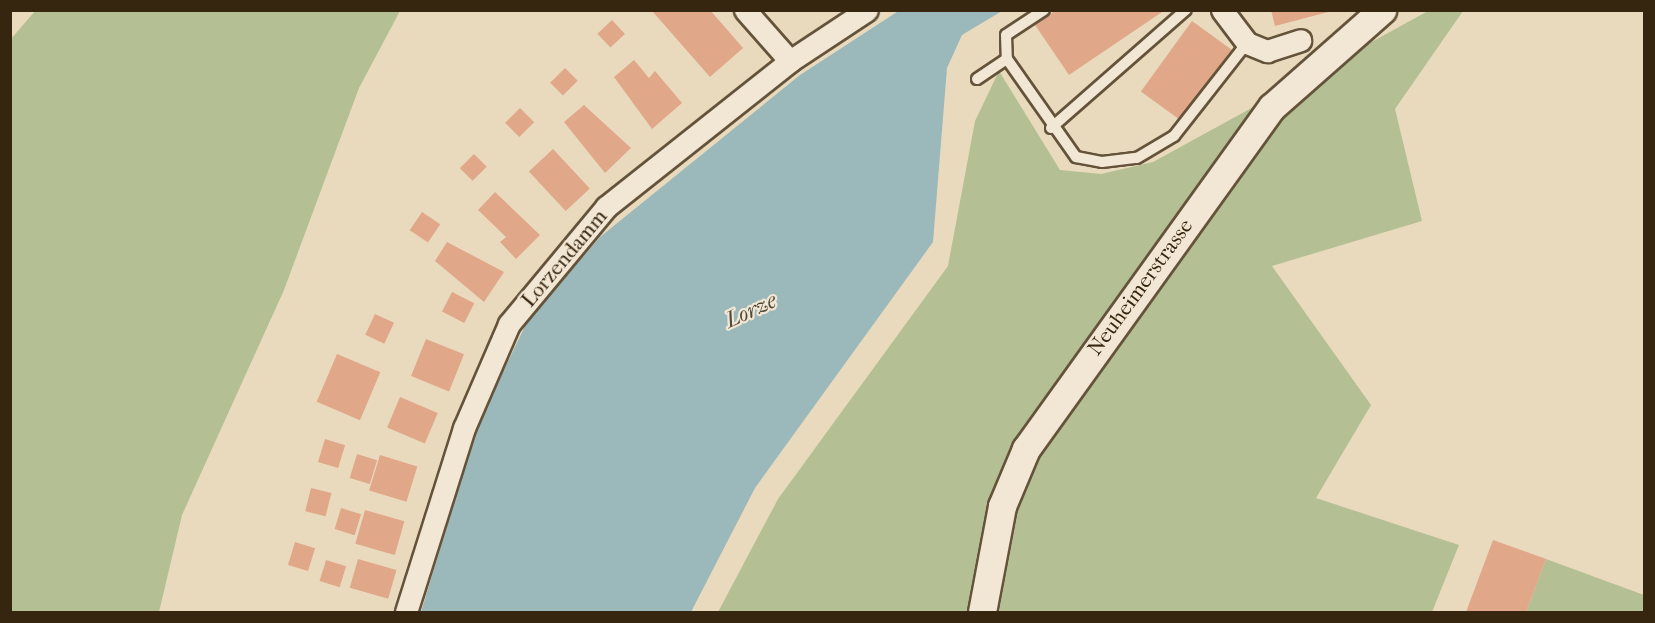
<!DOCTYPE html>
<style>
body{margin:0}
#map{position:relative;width:1655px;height:623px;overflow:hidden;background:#e9dabd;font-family:"IM FELL French Canon",serif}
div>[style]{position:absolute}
.green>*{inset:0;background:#b4c093}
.water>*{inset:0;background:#9bb8bb}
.building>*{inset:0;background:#e1a789;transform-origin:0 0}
.roads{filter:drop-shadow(2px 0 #64533a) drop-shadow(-2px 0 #64533a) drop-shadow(0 2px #64533a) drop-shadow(0 -2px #64533a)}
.service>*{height:10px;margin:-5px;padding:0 5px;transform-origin:5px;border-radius:5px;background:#f1e7d4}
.minor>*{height:21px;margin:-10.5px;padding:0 10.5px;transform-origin:10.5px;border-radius:10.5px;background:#f1e7d4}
.tertiary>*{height:27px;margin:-13.5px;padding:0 13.5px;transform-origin:13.5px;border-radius:13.5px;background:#f1e7d4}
span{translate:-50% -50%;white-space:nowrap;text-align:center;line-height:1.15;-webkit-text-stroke:4.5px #f1e7d4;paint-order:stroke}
.street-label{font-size:21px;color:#37260f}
.water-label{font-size:22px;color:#504a3a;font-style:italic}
.frame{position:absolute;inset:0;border:12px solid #37260f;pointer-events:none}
</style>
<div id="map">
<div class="green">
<i style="clip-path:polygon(36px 10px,400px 11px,359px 88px,284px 290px,182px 515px,159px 612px,11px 612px,10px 40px)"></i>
<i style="clip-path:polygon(1428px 11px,1463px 11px,1395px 109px,1422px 221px,1272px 266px,1371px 405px,1316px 498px,1459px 545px,1432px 612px,718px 612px,778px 499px,948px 266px,975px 121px,999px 71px,1060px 170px,1101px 174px,1153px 162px)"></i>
<i style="clip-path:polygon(1546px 559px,1644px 595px,1644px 612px,1526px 612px)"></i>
</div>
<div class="water">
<i style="clip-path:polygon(900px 10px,1002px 11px,962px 35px,947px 68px,933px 242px,755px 488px,691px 612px,421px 612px,477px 426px,527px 322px,600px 237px,800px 75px)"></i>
</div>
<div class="building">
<i style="clip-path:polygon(710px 10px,743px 48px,710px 77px,653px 12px)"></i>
<i style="clip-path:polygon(1056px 10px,1165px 10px,1069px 75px,1035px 25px)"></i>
<i style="clip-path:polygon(1271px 10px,1332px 10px,1332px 11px,1275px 26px)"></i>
<i style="left:612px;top:20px;width:19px;height:20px;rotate:47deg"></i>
<i style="left:1192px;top:21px;width:49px;height:87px;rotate:36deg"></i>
<i style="clip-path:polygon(634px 60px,649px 78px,655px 71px,682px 103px,652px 129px,614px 77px)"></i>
<i style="left:565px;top:68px;width:18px;height:21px;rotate:45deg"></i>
<i style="clip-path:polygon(584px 105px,631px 148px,605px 173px,564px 122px)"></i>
<i style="left:520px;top:108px;width:20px;height:21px;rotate:45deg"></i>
<i style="left:553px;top:149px;width:54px;height:33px;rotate:47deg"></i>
<i style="left:474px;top:154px;width:18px;height:20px;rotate:45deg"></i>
<i style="clip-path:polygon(495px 192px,540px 235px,516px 259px,500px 242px,506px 237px,478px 210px)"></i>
<i style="left:422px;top:212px;width:22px;height:22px;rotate:34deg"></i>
<i style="clip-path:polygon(447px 242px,504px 272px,484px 302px,435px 261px)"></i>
<i style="left:452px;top:292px;width:25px;height:22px;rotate:27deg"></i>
<i style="left:375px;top:314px;width:21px;height:23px;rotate:25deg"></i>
<i style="left:426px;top:339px;width:41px;height:40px;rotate:22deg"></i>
<i style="left:337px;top:354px;width:47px;height:52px;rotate:23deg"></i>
<i style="left:400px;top:397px;width:41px;height:33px;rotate:23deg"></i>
<i style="left:325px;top:439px;width:21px;height:24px;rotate:17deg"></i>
<i style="left:357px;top:454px;width:21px;height:25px;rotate:17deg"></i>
<i style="left:380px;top:455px;width:39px;height:37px;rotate:17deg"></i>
<i style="left:311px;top:488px;width:21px;height:24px;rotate:14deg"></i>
<i style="left:341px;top:508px;width:21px;height:22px;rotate:17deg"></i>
<i style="left:365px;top:510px;width:41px;height:35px;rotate:16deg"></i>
<i style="clip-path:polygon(1493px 540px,1546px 559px,1526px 612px,1466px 612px)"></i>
<i style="left:295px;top:542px;width:21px;height:24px;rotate:17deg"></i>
<i style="left:358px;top:559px;width:40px;height:30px;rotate:16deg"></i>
<i style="left:326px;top:560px;width:21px;height:22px;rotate:17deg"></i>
</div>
<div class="roads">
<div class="service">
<i style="left:1044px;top:10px;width:45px;rotate:146.7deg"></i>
<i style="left:1006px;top:35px;width:24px;rotate:88deg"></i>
<i style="left:1007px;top:59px;width:120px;rotate:54.9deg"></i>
<i style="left:1076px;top:157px;width:26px;rotate:11deg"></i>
<i style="left:1102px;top:162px;width:35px;rotate:-7deg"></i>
<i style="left:1137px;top:158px;width:43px;rotate:-30.7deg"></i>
<i style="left:1174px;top:136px;width:118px;rotate:-51.9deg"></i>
<i style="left:977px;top:79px;width:36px;rotate:-34deg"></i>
<i style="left:1051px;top:128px;width:179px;rotate:-41.2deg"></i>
</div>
<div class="minor">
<i style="left:745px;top:10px;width:68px;rotate:48.6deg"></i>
<i style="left:1222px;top:10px;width:41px;rotate:52.9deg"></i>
<i style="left:1247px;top:43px;width:22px;rotate:22deg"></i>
<i style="left:1267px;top:51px;width:35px;rotate:-18deg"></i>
<i style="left:406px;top:612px;width:193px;rotate:-72.5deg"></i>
<i style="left:464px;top:428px;width:113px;rotate:-66.6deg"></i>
<i style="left:509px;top:324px;width:152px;rotate:-50.3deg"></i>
<i style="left:606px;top:207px;width:235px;rotate:-38.4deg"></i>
<i style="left:790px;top:61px;width:92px;rotate:-33.5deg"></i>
</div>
<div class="tertiary">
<i style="left:982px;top:612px;width:108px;rotate:-79.3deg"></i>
<i style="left:1002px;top:506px;width:62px;rotate:-67.2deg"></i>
<i style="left:1026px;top:449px;width:421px;rotate:-54.3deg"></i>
<i style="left:1272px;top:107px;width:147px;rotate:-41.4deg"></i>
</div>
</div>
<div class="street-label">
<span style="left:564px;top:258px;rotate:-50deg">Lorzendamm</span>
<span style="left:1140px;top:287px;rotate:-54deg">Neuheimerstrasse</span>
</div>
<div class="water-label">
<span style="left:751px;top:311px;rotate:-25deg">Lorze</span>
</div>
<div class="frame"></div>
</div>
